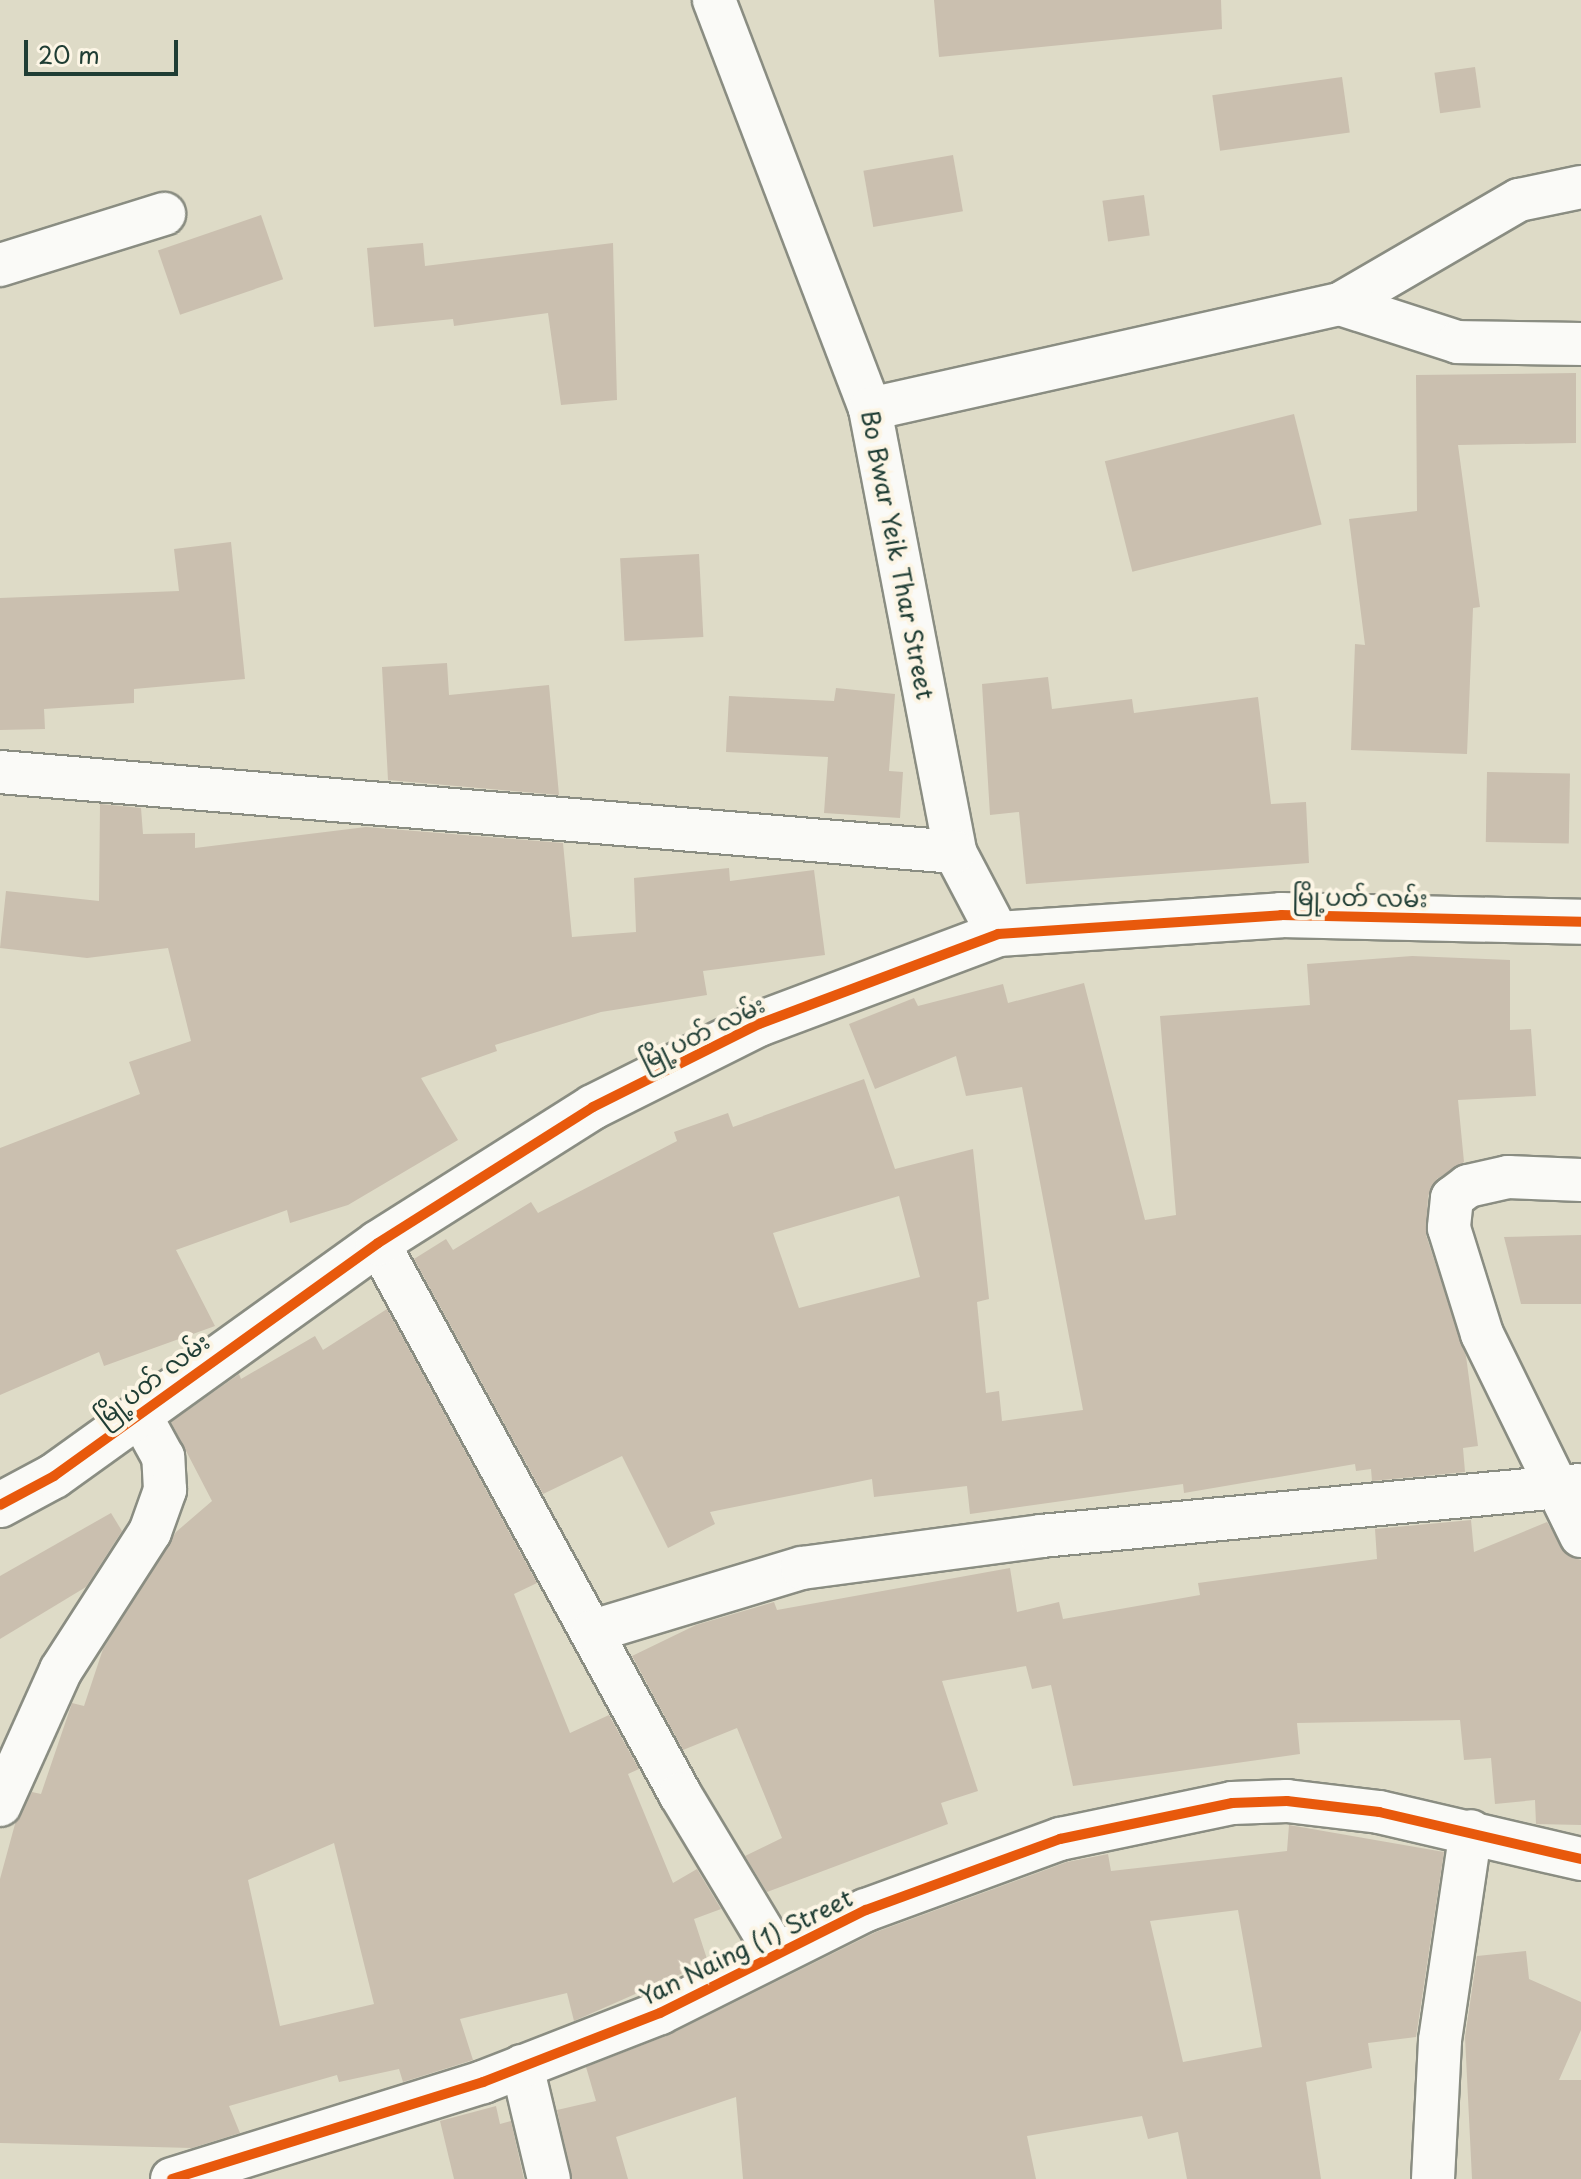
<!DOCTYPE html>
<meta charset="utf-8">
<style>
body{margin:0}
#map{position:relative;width:1581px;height:2179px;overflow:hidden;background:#dedbc7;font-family:"Playpen Sans","Noto Sans Myanmar",sans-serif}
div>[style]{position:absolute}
.building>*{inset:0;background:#cabfaf;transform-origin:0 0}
.roads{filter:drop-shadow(2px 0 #8a8d82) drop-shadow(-2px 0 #8a8d82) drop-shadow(0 2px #8a8d82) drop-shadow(0 -2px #8a8d82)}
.minor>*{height:42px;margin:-21px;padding:0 21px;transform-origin:21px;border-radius:21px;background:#fafaf7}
.tertiary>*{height:44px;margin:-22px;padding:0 22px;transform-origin:22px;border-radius:22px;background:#fafaf7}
.cycleway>*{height:10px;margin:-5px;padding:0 5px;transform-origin:5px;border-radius:5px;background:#e8590c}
span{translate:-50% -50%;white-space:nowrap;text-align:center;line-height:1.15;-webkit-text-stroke:8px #fcf5e5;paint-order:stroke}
.street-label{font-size:24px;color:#1f3d34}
.scale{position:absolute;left:24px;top:40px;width:154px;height:36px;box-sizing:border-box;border:4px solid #1f3d34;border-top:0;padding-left:10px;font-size:24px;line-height:28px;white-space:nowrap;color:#1f3d34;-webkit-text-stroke:6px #fcf5e5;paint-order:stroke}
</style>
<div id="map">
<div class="building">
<i style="clip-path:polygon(934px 0,1221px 0,1222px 29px,939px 57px)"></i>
<i style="left:1475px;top:67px;width:41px;height:41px;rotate:82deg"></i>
<i style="left:1342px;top:77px;width:56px;height:131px;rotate:82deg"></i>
<i style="left:953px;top:155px;width:57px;height:91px;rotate:80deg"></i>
<i style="left:1144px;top:195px;width:41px;height:42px;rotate:82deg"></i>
<i style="left:261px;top:215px;width:68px;height:109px;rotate:71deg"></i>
<i style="clip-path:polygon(423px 243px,425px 266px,613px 243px,617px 400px,561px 405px,548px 313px,454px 326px,453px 319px,374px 327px,367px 248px)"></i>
<i style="clip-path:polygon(1576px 373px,1576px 443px,1458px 445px,1480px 607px,1473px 608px,1467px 754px,1351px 750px,1355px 644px,1365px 645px,1349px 519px,1417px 511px,1416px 375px)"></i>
<i style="left:1294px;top:414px;width:114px;height:195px;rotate:76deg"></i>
<i style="clip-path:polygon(231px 542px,245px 679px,134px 689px,134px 703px,44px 709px,45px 729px,0 730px,0 598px,179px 591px,174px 549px)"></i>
<i style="left:699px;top:554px;width:83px;height:79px;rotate:87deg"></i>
<i style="clip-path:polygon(447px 663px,449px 695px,549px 685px,559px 795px,388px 780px,382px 667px)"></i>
<i style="clip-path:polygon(1048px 677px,1052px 709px,1132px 699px,1134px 713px,1258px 697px,1271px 804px,1306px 802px,1309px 863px,1026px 884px,1019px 812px,990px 815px,982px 684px)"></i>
<i style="clip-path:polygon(836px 688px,895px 694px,889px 771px,903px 772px,900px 818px,824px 813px,828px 757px,726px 752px,729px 696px,834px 701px)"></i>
<i style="left:1487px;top:772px;width:83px;height:70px;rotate:1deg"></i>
<i style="clip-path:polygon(100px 804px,141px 808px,143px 834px,195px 833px,195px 848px,366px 827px,563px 843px,572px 937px,636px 932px,634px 878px,729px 868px,730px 881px,814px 870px,825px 955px,703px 971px,707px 995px,601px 1012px,495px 1045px,497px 1051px,421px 1078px,458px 1140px,348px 1205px,290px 1223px,287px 1210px,176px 1250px,215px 1326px,104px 1366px,99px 1352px,0 1395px,0 1148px,140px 1094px,129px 1062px,191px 1041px,168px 948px,87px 958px,0 948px,6px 891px,99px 901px)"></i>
<i style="clip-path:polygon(evenodd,1412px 956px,1510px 960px,1510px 1030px,1531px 1029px,1536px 1096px,1458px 1100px,1464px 1162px,1437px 1179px,1428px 1196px,1426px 1235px,1466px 1356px,1478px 1446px,1463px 1448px,1465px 1472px,1372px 1481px,1371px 1469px,1356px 1471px,1355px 1464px,1184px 1493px,1183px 1484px,970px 1514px,967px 1486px,874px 1497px,872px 1479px,710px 1512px,715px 1524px,668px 1548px,622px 1456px,543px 1494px,414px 1259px,446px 1239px,453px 1250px,531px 1202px,538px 1213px,677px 1141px,674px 1132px,728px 1113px,733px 1127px,864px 1079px,895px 1169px,973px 1149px,989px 1299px,977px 1302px,986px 1393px,999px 1391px,1002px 1421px,1083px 1410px,1022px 1087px,966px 1096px,956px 1056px,875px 1089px,849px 1024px,914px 998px,918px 1006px,1003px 984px,1008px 1003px,1084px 983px,1145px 1220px,1176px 1215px,1160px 1016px,1310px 1005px,1307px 964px,1412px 956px,899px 1196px,920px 1277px,799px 1308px,773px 1233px,899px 1196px)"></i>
<i style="clip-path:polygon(1581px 1235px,1581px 1304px,1521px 1304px,1504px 1237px)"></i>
<i style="clip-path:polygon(evenodd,387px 1309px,537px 1583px,514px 1594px,570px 1733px,609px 1715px,639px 1769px,628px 1774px,673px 1883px,697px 1869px,721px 1909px,694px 1919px,708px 1962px,574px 2021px,567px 1993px,460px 2019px,473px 2060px,403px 2082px,399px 2069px,339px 2082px,337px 2075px,229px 2106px,240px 2133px,192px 2148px,0 2143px,0 1879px,15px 1824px,32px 1792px,41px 1794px,72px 1703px,84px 1706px,103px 1649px,176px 1532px,212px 1501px,171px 1422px,239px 1374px,241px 1379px,315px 1336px,323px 1350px,387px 1309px,334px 1843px,374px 2004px,280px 2026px,248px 1880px,334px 1843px)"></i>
<i style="clip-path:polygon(111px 1513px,122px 1531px,86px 1587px,0 1639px,0 1576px)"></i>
<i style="clip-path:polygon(1471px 1520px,1474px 1552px,1547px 1522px,1567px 1555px,1581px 1560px,1581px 1825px,1536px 1824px,1535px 1800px,1495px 1804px,1491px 1758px,1464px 1760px,1460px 1720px,1297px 1723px,1300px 1754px,1073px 1786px,1051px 1685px,1032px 1689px,1026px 1666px,942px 1681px,978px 1791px,941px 1803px,948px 1824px,767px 1892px,745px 1856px,782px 1838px,737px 1728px,683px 1750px,632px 1656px,696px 1625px,774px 1602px,777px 1610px,1010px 1568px,1017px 1612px,1059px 1602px,1063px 1619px,1200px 1595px,1198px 1583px,1377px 1559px,1375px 1529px)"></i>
<i style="clip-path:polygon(evenodd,1289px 1825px,1444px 1852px,1416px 2037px,1368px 2043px,1372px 2068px,1306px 2082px,1321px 2179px,1187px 2179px,1178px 2132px,1148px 2139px,1142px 2116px,1027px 2136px,1036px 2179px,743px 2179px,736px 2097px,616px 2137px,628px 2179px,572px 2179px,557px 2110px,596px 2101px,586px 2067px,671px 2034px,876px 1932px,1067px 1862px,1108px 1854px,1111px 1871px,1287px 1851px,1289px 1825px,1238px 1910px,1262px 2047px,1183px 2062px,1150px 1921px,1238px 1910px)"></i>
<i style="clip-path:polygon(1526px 1951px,1529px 1979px,1581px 2002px,1581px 2030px,1559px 2080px,1581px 2080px,1581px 2179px,1472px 2179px,1465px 2037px,1477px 1956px)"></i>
<i style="clip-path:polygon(496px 2106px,500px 2124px,511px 2121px,524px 2179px,454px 2179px,440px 2121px)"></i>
</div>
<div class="roads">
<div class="minor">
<i style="left:714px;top:0;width:438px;rotate:69.1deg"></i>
<i style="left:870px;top:409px;width:451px;rotate:79.1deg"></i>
<i style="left:955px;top:852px;width:93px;rotate:62.3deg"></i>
<i style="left:0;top:265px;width:172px;rotate:-17.3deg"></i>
<i style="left:1340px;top:304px;width:207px;rotate:-30.2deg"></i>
<i style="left:1519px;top:200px;width:63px;rotate:-11.8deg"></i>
<i style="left:870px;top:409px;width:482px;rotate:-12.6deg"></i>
<i style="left:1340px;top:304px;width:124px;rotate:17.9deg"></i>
<i style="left:1458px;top:342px;width:123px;rotate:0.9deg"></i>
<i style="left:0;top:772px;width:958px;rotate:4.79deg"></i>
<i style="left:1581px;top:1180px;width:73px;rotate:-177.6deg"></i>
<i style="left:1508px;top:1177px;width:41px;rotate:167.3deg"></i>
<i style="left:1468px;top:1186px;width:20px;rotate:143deg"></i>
<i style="left:1452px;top:1198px;width:30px;rotate:96deg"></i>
<i style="left:1449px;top:1228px;width:111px;rotate:72.7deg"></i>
<i style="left:1482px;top:1334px;width:225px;rotate:63.9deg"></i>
<i style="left:378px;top:1243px;width:628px;rotate:61.27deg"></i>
<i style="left:680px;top:1794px;width:186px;rotate:58.9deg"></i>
<i style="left:593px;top:1631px;width:218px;rotate:-16.8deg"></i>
<i style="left:802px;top:1568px;width:241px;rotate:-7.6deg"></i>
<i style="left:1041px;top:1536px;width:542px;rotate:-5.4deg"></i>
<i style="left:0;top:1805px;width:148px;rotate:-65.7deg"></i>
<i style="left:61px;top:1670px;width:164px;rotate:-57.2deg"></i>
<i style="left:150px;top:1532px;width:45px;rotate:-70.3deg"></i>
<i style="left:165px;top:1490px;width:33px;rotate:-93deg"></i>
<i style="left:163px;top:1457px;width:48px;rotate:-118.7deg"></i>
<i style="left:522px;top:2066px;width:116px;rotate:76.6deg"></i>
<i style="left:172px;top:2179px;width:326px;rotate:-17.3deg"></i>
<i style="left:483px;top:2082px;width:190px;rotate:-21.3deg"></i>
<i style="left:660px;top:2013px;width:230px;rotate:-26.6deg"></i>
<i style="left:866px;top:1910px;width:207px;rotate:-20.1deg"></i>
<i style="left:1060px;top:1839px;width:176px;rotate:-11.8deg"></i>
<i style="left:1232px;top:1803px;width:55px;rotate:-2.1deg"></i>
<i style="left:1287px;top:1801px;width:93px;rotate:6.8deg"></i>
<i style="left:1379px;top:1812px;width:207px;rotate:13.1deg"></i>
<i style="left:1433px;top:2179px;width:139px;rotate:-87.1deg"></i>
<i style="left:1440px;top:2040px;width:211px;rotate:-81.6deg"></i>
</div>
<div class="tertiary">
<i style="left:0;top:1505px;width:61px;rotate:-28.2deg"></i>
<i style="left:54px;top:1476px;width:399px;rotate:-35.7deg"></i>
<i style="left:378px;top:1243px;width:254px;rotate:-32.3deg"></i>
<i style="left:593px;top:1107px;width:186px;rotate:-26.6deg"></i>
<i style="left:759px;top:1024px;width:255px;rotate:-20.6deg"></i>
<i style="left:998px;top:934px;width:284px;rotate:-3.8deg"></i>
<i style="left:1281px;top:915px;width:300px;rotate:1.3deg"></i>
</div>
</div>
<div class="cycleway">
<i style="left:0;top:1505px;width:61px;rotate:-28.2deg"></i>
<i style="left:54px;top:1476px;width:399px;rotate:-35.7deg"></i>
<i style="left:378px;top:1243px;width:254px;rotate:-32.3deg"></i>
<i style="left:593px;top:1107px;width:186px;rotate:-26.6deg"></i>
<i style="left:759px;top:1024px;width:255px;rotate:-20.6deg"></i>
<i style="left:998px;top:934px;width:284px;rotate:-3.8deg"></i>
<i style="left:1281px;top:915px;width:300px;rotate:1.3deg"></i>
<i style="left:172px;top:2179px;width:326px;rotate:-17.3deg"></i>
<i style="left:483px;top:2082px;width:190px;rotate:-21.3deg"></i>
<i style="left:660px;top:2013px;width:230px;rotate:-26.6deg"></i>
<i style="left:866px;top:1910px;width:207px;rotate:-20.1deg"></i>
<i style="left:1060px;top:1839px;width:176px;rotate:-11.8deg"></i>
<i style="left:1232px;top:1803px;width:55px;rotate:-2.1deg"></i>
<i style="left:1287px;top:1801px;width:93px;rotate:6.8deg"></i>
<i style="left:1379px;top:1812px;width:207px;rotate:13.1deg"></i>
</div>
<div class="street-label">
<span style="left:898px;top:555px;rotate:79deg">Bo Bwar Yeik Thar Street</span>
<span style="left:1360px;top:897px;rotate:1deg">မြို့ပတ် လမ်း</span>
<span style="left:702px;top:1032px;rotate:-26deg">မြို့ပတ် လမ်း</span>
<span style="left:152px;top:1379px;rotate:-37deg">မြို့ပတ် လမ်း</span>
<span style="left:746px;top:1947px;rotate:-26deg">Yan Naing (1) Street</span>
</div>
<div class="scale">20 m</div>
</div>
